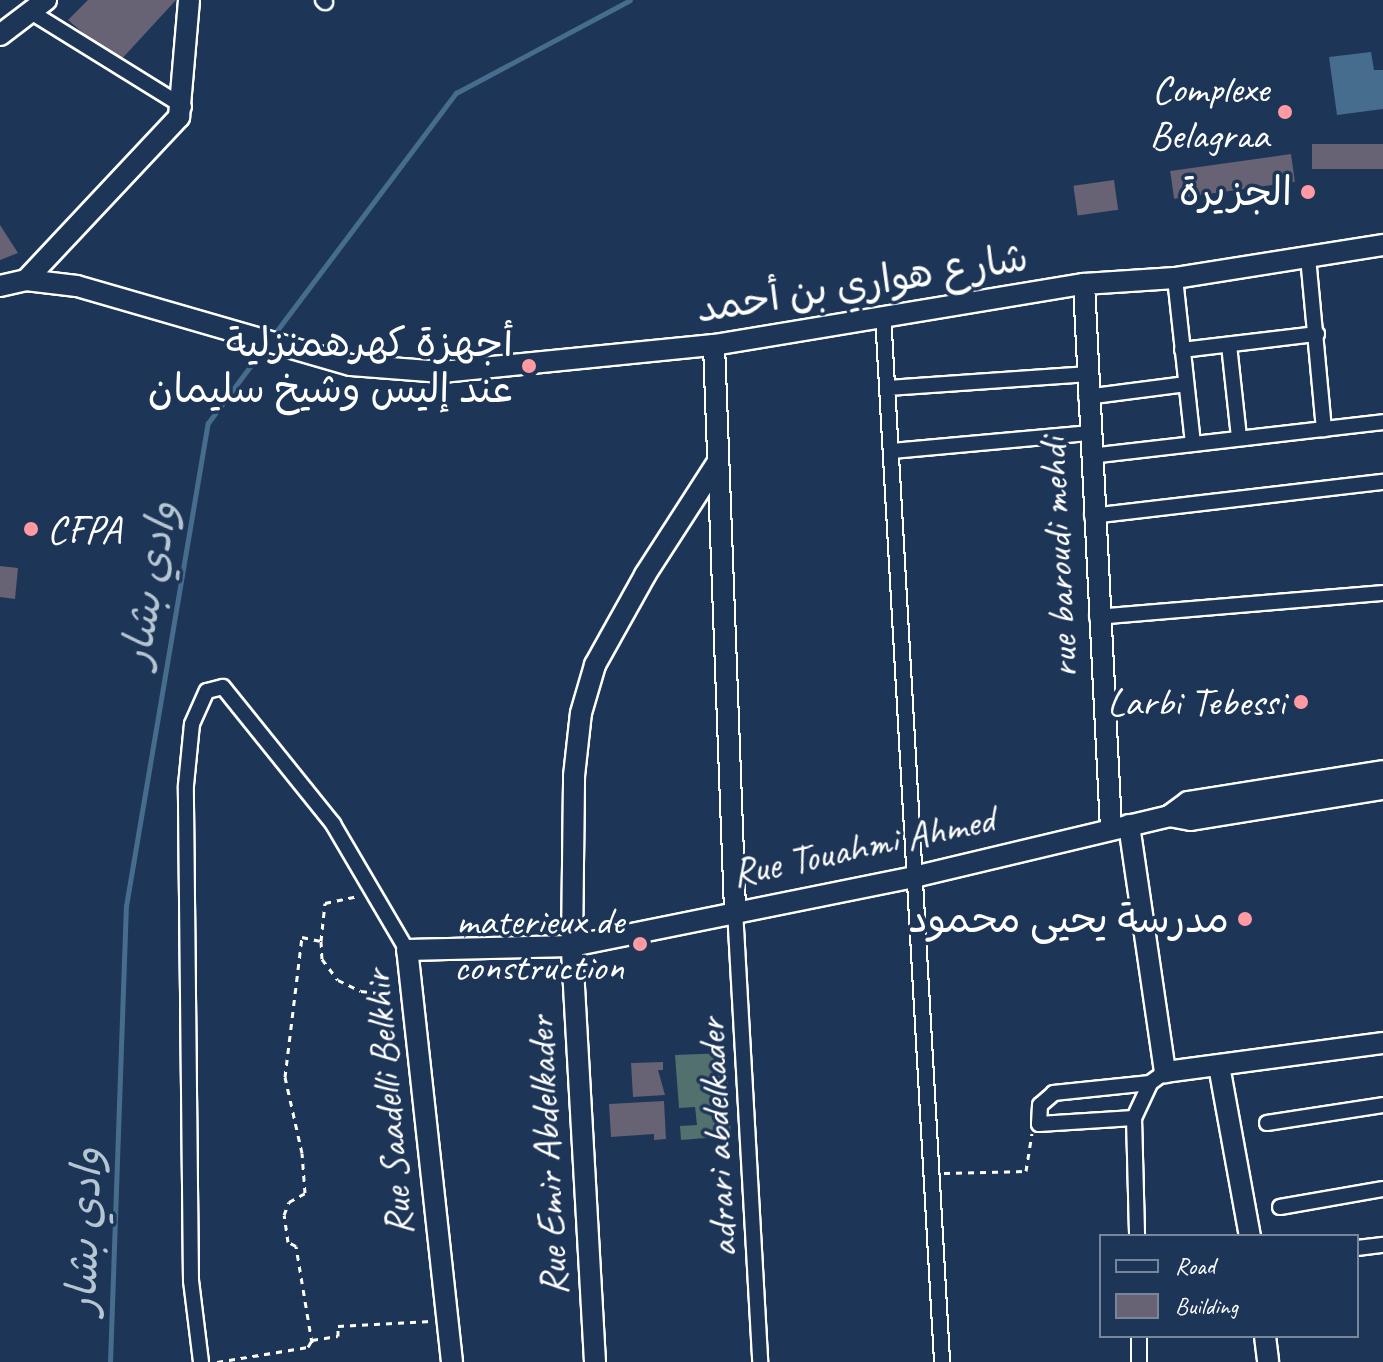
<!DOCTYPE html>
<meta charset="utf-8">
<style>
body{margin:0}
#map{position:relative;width:1383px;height:1362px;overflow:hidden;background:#1d3557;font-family:Caveat,"Playpen Sans Arabic",sans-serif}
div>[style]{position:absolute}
.green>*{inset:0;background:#52706e}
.water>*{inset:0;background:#466d8e}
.stream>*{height:5px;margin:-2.5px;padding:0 2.5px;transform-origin:2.5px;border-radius:2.5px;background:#466d8e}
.building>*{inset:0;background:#676274;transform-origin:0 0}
.path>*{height:3px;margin-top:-1.5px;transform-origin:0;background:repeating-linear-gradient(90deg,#fff 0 6px,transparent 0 12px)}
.roads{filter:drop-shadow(2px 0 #fff) drop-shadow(-2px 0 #fff) drop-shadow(0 2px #fff) drop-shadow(0 -2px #fff)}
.street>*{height:14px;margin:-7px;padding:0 7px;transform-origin:7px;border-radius:7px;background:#1d3557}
.secondary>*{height:20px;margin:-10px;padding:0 10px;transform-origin:10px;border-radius:10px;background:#1d3557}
.dots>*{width:22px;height:22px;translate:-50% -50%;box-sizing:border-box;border:4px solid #1d3557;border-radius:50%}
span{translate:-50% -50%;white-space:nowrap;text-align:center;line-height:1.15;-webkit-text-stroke:7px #1d3557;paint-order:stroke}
.poi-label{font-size:40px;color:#fff}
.right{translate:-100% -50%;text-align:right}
.left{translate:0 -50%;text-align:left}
.street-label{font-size:40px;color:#fff}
.water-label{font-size:42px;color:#b5c5d2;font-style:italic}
.legend{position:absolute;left:1099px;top:1234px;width:260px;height:104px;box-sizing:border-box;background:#1d3557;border:2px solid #77869a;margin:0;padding:10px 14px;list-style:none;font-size:24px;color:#fff}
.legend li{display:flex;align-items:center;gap:16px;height:40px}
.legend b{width:40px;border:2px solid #77869a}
</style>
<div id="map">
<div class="green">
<i style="clip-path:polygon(726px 1053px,731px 1136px,681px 1140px,680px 1126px,697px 1125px,695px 1107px,679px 1108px,675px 1055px)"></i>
</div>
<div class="water">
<i style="clip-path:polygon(1371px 52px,1374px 70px,1383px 70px,1383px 109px,1337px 115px,1329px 57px)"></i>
</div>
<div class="stream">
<i style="left:272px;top:337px;width:306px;rotate:-53deg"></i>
<i style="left:456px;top:93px;width:197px;rotate:-28.1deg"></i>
<i style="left:110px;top:1362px;width:456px;rotate:-88deg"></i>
<i style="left:126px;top:906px;width:490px;rotate:-80.4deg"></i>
<i style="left:208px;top:423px;width:97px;rotate:-53.4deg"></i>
</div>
<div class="building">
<i style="clip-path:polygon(88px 0,176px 0,118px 63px,68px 20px)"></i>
<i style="left:1383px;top:144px;width:25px;height:71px;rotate:90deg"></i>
<i style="left:1291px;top:154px;width:28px;height:122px;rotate:82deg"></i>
<i style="left:1114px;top:180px;width:30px;height:41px;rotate:82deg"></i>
<i style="clip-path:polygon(0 225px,18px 253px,0 260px)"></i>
<i style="clip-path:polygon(0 566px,18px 568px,15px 599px,0 597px)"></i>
<i style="clip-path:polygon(663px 1062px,663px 1070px,658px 1070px,665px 1095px,633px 1097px,631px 1063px)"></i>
<i style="clip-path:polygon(664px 1101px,666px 1139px,654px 1140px,654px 1134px,611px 1137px,609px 1104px)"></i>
</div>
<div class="path">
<i style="left:321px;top:941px;width:38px;rotate:-84deg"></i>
<i style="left:325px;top:903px;width:34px;rotate:-12deg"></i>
<i style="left:944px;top:1173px;width:82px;rotate:-1.4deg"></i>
<i style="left:1026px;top:1171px;width:38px;rotate:-81deg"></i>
<i style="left:312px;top:1343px;width:98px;rotate:-99.4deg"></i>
<i style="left:296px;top:1246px;width:9px;rotate:-153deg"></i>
<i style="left:288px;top:1242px;width:27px;rotate:-98deg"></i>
<i style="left:284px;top:1215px;width:14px;rotate:-69deg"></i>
<i style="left:289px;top:1202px;width:18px;rotate:-29deg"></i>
<i style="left:305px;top:1193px;width:40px;rotate:-94.3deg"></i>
<i style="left:302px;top:1153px;width:78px;rotate:-102.6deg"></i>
<i style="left:285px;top:1077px;width:141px;rotate:-83.1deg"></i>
<i style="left:302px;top:937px;width:19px;rotate:12deg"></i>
<i style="left:321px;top:941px;width:18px;rotate:87deg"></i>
<i style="left:322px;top:959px;width:26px;rotate:53deg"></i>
<i style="left:338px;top:980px;width:25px;rotate:26deg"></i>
<i style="left:361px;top:991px;width:33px;rotate:7deg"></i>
<i style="left:217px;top:1362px;width:92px;rotate:-9.4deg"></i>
<i style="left:308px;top:1347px;width:8px;rotate:-60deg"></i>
<i style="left:312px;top:1340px;width:26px;rotate:-9deg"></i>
<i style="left:338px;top:1336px;width:10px;rotate:-90deg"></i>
<i style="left:338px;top:1326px;width:93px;rotate:-3.1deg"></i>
</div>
<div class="roads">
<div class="street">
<i style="left:323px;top:0;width:3px;rotate:45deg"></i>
<i style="left:31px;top:12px;width:180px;rotate:31.8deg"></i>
<i style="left:1308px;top:257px;width:173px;rotate:84.7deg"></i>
<i style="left:1175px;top:278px;width:167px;rotate:83.8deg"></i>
<i style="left:883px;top:315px;width:1049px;rotate:86.77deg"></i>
<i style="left:1229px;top:345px;width:93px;rotate:83.8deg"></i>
<i style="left:1182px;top:350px;width:136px;rotate:-6.8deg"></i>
<i style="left:888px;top:388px;width:198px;rotate:-4deg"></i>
<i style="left:1086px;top:397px;width:101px;rotate:-7.4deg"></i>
<i style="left:892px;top:451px;width:197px;rotate:-5.2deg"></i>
<i style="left:1090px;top:456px;width:295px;rotate:-6.6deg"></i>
<i style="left:1092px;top:516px;width:293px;rotate:-6.7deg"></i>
<i style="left:1097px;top:617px;width:287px;rotate:-4.8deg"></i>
<i style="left:735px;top:910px;width:453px;rotate:86.8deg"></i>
<i style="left:1150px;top:1083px;width:97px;rotate:174.1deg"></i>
<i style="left:1054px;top:1093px;width:18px;rotate:139deg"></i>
<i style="left:1040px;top:1105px;width:19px;rotate:93deg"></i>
<i style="left:1039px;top:1124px;width:95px;rotate:-3.6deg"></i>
<i style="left:1134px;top:1118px;width:38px;rotate:-65deg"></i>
<i style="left:1150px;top:1083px;width:19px;rotate:-36deg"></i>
<i style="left:1134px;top:1118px;width:118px;rotate:88.5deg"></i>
<i style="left:1267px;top:1123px;width:117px;rotate:-8.8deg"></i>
<i style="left:1280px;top:1207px;width:105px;rotate:-9.9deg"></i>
<i style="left:1357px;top:1248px;width:26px;rotate:-7deg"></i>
<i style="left:1139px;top:1336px;width:26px;rotate:90deg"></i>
<i style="left:201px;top:1362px;width:82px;rotate:-97deg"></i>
<i style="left:191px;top:1281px;width:496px;rotate:-90.6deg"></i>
<i style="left:186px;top:785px;width:61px;rotate:-84.4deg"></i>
<i style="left:192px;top:724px;width:36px;rotate:-66deg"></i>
<i style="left:207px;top:691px;width:16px;rotate:-14deg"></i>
<i style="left:223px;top:687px;width:176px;rotate:51.2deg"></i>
<i style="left:333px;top:824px;width:146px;rotate:59.6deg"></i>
</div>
<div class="secondary">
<i style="left:0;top:35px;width:58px;rotate:-37.3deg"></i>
<i style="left:26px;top:280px;width:224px;rotate:-46.8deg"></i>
<i style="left:179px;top:117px;width:117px;rotate:-85.1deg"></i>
<i style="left:1084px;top:284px;width:545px;rotate:87.16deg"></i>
<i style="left:0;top:286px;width:27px;rotate:-13deg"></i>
<i style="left:26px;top:280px;width:51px;rotate:6.7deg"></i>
<i style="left:77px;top:286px;width:285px;rotate:16.1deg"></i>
<i style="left:351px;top:365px;width:91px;rotate:4.4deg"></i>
<i style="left:442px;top:372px;width:273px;rotate:-5.7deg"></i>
<i style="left:714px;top:345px;width:375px;rotate:-9.4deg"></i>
<i style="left:1084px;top:284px;width:91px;rotate:-3.8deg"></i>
<i style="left:1175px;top:278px;width:211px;rotate:-9deg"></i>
<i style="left:714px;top:345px;width:565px;rotate:87.87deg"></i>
<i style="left:1169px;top:816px;width:22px;rotate:10deg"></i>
<i style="left:1191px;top:820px;width:194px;rotate:-9.2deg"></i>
<i style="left:1129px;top:825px;width:250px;rotate:81.7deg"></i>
<i style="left:1165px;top:1072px;width:220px;rotate:-7.6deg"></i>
<i style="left:1219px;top:1066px;width:173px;rotate:79.7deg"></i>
<i style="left:1265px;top:1336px;width:26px;rotate:83deg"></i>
<i style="left:452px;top:1362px;width:414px;rotate:-96.2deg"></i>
<i style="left:407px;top:950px;width:165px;rotate:-1.4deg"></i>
<i style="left:572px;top:946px;width:353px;rotate:-11.4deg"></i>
<i style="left:918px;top:876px;width:258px;rotate:-13.4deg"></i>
<i style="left:1169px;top:816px;width:24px;rotate:-36deg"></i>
<i style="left:1188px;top:802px;width:197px;rotate:-9deg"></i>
<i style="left:595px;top:1362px;width:417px;rotate:-93.2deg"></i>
<i style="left:572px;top:946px;width:170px;rotate:-89.3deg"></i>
<i style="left:574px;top:776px;width:63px;rotate:-83.7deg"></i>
<i style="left:581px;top:713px;width:50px;rotate:-73.7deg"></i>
<i style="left:595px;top:665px;width:103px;rotate:-60.9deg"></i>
<i style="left:645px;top:575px;width:131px;rotate:-57.2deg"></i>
</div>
</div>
<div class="dots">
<i style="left:1285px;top:112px;background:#ff9aa2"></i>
<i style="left:1308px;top:192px;background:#ff9aa2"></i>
<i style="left:529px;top:366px;background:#ff9aa2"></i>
<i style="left:31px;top:529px;background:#ff9aa2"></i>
<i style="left:1301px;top:702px;background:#ff9aa2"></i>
<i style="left:1245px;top:919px;background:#ff9aa2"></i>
<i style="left:640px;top:944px;background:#ff9aa2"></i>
</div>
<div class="poi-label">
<span class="right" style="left:1269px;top:112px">Complexe<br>Belagraa</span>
<span class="right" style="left:1292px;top:192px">الجزيرة</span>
<span class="right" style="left:513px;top:366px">أجهزة كهرهمنزلية<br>عند إليس وشيخ سليمان</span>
<span class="left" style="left:47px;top:529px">CFPA</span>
<span class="right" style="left:1285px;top:702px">Larbi Tebessi</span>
<span class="right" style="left:1229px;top:919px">مدرسة يحيى محمود</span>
<span class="right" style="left:624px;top:944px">materieux de<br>construction</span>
</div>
<div class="street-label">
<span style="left:862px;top:283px;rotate:-9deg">شارع هواري بن أحمد</span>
<span style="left:1058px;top:558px;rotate:-93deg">rue baroudi mehdi</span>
<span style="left:863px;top:846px;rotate:-12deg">Rue Touahmi Ahmed</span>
<span style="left:388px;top:1103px;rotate:-95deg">Rue Saadelli Belkhir</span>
<span style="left:717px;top:1138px;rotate:-93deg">adrari abdelkader</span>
<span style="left:547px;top:1156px;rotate:-93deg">Rue Emir Abdelkader</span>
</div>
<div class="water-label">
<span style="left:150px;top:584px;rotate:-80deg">وادي بشار</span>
<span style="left:85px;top:1231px;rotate:-88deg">وادي بشار</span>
</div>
<ul class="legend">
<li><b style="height:10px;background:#1d3557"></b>Road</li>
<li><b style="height:22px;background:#676274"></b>Building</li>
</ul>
</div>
